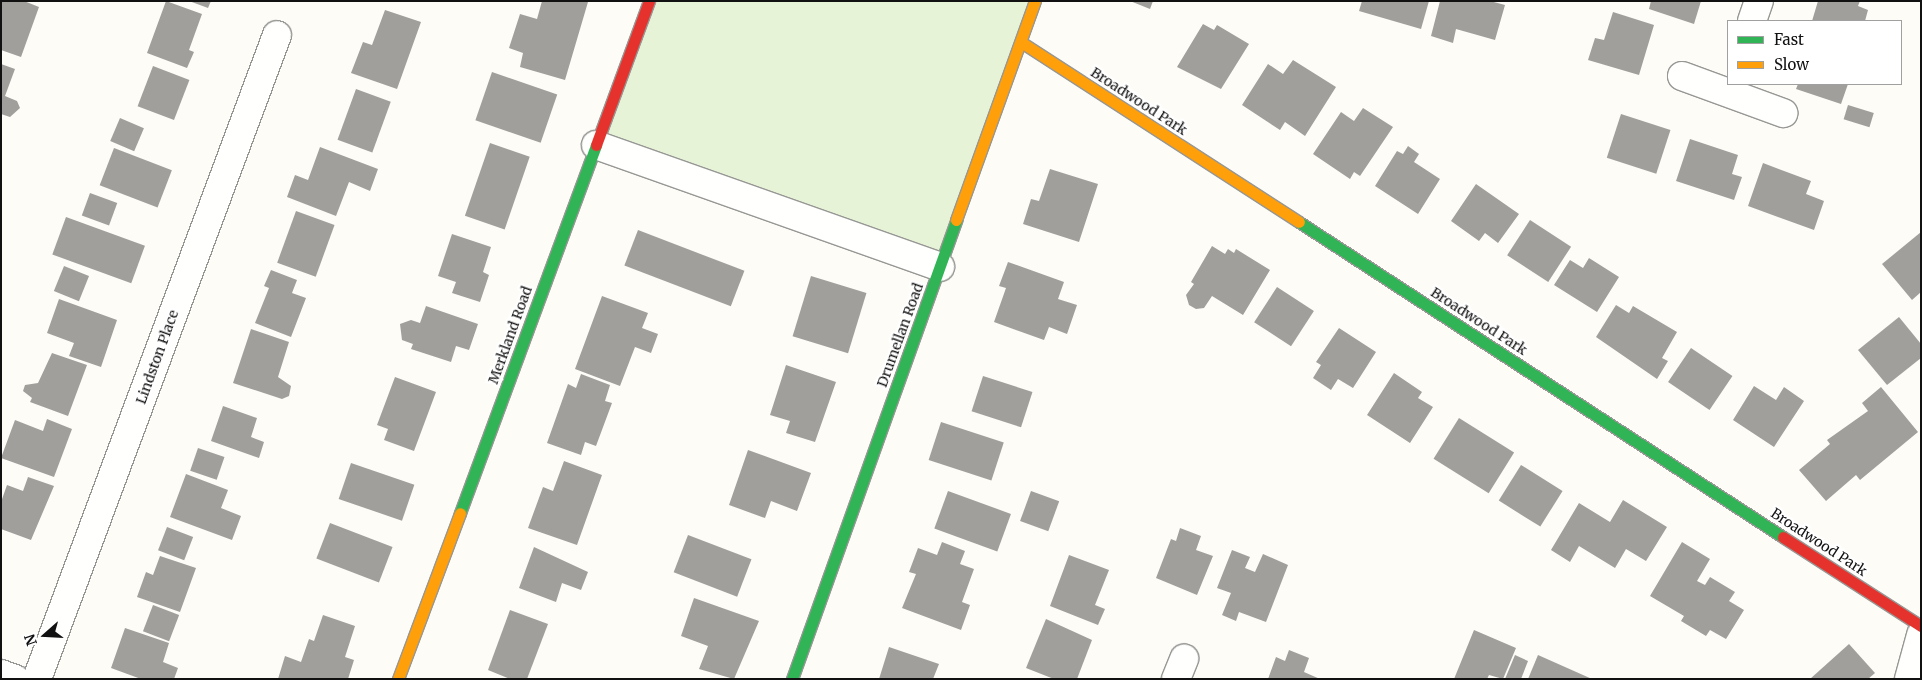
<!DOCTYPE html>
<style>
body{margin:0}
#map{position:relative;width:1922px;height:680px;overflow:hidden;background:#fdfcf7;font-family:Merriweather,serif}
div>[style]{position:absolute}
.green>*{inset:0;background:#e7f3d7}
.building>*{inset:0;background:#a19f9c;transform-origin:0 0}
.roads{filter:drop-shadow(1px 0 #979795) drop-shadow(-1px 0 #979795) drop-shadow(0 1px #979795) drop-shadow(0 -1px #979795)}
.street>*{height:28px;margin:-14px;padding:0 14px;transform-origin:14px;border-radius:14px;background:#fffffe}
.fast>*{height:11px;margin:-5.5px;padding:0 5.5px;transform-origin:5.5px;border-radius:5.5px;background:#30b455}
.slow>*{height:11px;margin:-5.5px;padding:0 5.5px;transform-origin:5.5px;border-radius:5.5px;background:#ff9f0a}
.jam>*{height:11px;margin:-5.5px;padding:0 5.5px;transform-origin:5.5px;border-radius:5.5px;background:#e5322d}
span{translate:-50% -50%;white-space:nowrap;text-align:center;line-height:1.15;-webkit-text-stroke:5px #fff;paint-order:stroke}
.street-label{font-size:14px;color:#111}
.frame{position:absolute;inset:0;border:2px solid #111;pointer-events:none}
.legend{position:absolute;left:1727px;top:20px;width:175px;height:65px;box-sizing:border-box;background:#fff;border:1px solid #a0a0a0;margin:0;padding:6px 9px;list-style:none;font-size:15px;color:#111}
.legend li{display:flex;align-items:center;gap:10px;height:25px}
.legend b{width:25px;border:1px solid #a0a0a0}
.north{position:absolute;left:20px;top:610px;width:50px;height:50px;-webkit-text-stroke:4px #fff;paint-order:stroke;rotate:251deg;font-size:14px;font-weight:700;line-height:20px;text-align:center;color:#111}
.north::after{content:'';display:block;margin:auto;width:18px;height:22px;background:#111;clip-path:polygon(50% 0,100% 100%,50% 72%,0 100%)}
</style>
<div id="map">
<div class="green">
<i style="clip-path:polygon(649px 1px,1035px 1px,940px 267px,596px 145px)"></i>
</div>
<div class="building">
<i style="clip-path:polygon(1px 1px,24px 1px,39px 7px,21px 57px,1px 50px)"></i>
<i style="clip-path:polygon(166px 1px,202px 14px,189px 50px,194px 52px,187px 68px,147px 53px)"></i>
<i style="clip-path:polygon(189px 1px,211px 1px,208px 8px)"></i>
<i style="clip-path:polygon(542px 1px,588px 2px,565px 80px,520px 67px,523px 53px,509px 48px,520px 14px,537px 19px)"></i>
<i style="clip-path:polygon(1130px 1px,1153px 1px,1150px 9px)"></i>
<i style="clip-path:polygon(1362px 1px,1429px 1px,1421px 29px,1359px 11px)"></i>
<i style="clip-path:polygon(1440px 1px,1490px 1px,1505px 5px,1495px 40px,1456px 29px,1453px 43px,1431px 36px)"></i>
<i style="clip-path:polygon(1651px 1px,1701px 1px,1694px 24px,1649px 9px)"></i>
<i style="clip-path:polygon(1818px 1px,1860px 1px,1858px 6px,1868px 10px,1865px 21px,1812px 21px)"></i>
<i style="clip-path:polygon(385px 10px,421px 22px,397px 89px,351px 73px,363px 42px,372px 45px)"></i>
<i style="clip-path:polygon(1613px 12px,1654px 25px,1639px 75px,1588px 60px,1595px 38px,1604px 40px)"></i>
<i style="clip-path:polygon(1203px 24px,1214px 30px,1217px 25px,1249px 44px,1221px 89px,1177px 67px)"></i>
<i style="clip-path:polygon(1293px 60px,1336px 87px,1305px 136px,1285px 122px,1280px 130px,1242px 105px,1268px 64px,1283px 74px)"></i>
<i style="clip-path:polygon(1px 64px,15px 69px,5px 96px,17px 101px,20px 108px,10px 117px,1px 114px)"></i>
<i style="left:153px;top:66px;width:39px;height:43px;rotate:21deg"></i>
<i style="left:492px;top:72px;width:69px;height:51px;rotate:19deg"></i>
<i style="clip-path:polygon(1798px 84px,1848px 84px,1841px 104px,1796px 89px)"></i>
<i style="left:356px;top:89px;width:37px;height:54px;rotate:20deg"></i>
<i style="left:1848px;top:105px;width:27px;height:15px;rotate:17deg"></i>
<i style="clip-path:polygon(1363px 108px,1393px 127px,1360px 176px,1354px 172px,1350px 179px,1313px 154px,1341px 112px,1354px 121px)"></i>
<i style="left:1621px;top:114px;width:52px;height:46px;rotate:18deg"></i>
<i style="left:120px;top:118px;width:26px;height:25px;rotate:23deg"></i>
<i style="clip-path:polygon(1690px 139px,1738px 155px,1732px 174px,1742px 177px,1734px 200px,1676px 181px)"></i>
<i style="left:490px;top:143px;width:42px;height:77px;rotate:19deg"></i>
<i style="clip-path:polygon(1408px 146px,1419px 154px,1414px 162px,1440px 179px,1418px 214px,1375px 186px,1397px 151px,1403px 154px)"></i>
<i style="clip-path:polygon(320px 147px,378px 169px,370px 191px,349px 182px,336px 216px,287px 197px,295px 175px,308px 180px)"></i>
<i style="left:114px;top:148px;width:62px;height:40px;rotate:21deg"></i>
<i style="clip-path:polygon(1763px 163px,1811px 181px,1806px 194px,1824px 201px,1814px 230px,1748px 206px)"></i>
<i style="clip-path:polygon(1050px 169px,1098px 184px,1079px 242px,1023px 224px,1031px 199px,1039px 201px)"></i>
<i style="clip-path:polygon(1476px 184px,1519px 214px,1498px 243px,1485px 233px,1479px 241px,1451px 221px)"></i>
<i style="left:90px;top:193px;width:29px;height:24px;rotate:20deg"></i>
<i style="left:296px;top:211px;width:41px;height:55px;rotate:20deg"></i>
<i style="left:66px;top:217px;width:84px;height:40px;rotate:20deg"></i>
<i style="left:1530px;top:220px;width:49px;height:42px;rotate:33deg"></i>
<i style="left:638px;top:230px;width:114px;height:38px;rotate:21deg"></i>
<i style="clip-path:polygon(1921px 232px,1921px 292px,1912px 300px,1882px 264px)"></i>
<i style="clip-path:polygon(452px 234px,491px 247px,483px 272px,489px 275px,480px 302px,452px 293px,456px 282px,438px 276px)"></i>
<i style="clip-path:polygon(1212px 246px,1225px 254px,1228px 249px,1234px 253px,1236px 249px,1270px 270px,1243px 315px,1212px 296px,1204px 308px,1196px 309px,1189px 305px,1186px 295px,1194px 284px,1191px 282px)"></i>
<i style="clip-path:polygon(1589px 258px,1619px 277px,1597px 312px,1554px 285px,1570px 260px,1583px 268px)"></i>
<i style="clip-path:polygon(1008px 262px,1064px 282px,1058px 299px,1077px 305px,1067px 334px,1049px 327px,1044px 340px,994px 322px,1006px 288px,999px 286px)"></i>
<i style="left:64px;top:266px;width:27px;height:27px;rotate:22deg"></i>
<i style="clip-path:polygon(271px 270px,297px 280px,292px 293px,306px 298px,291px 337px,255px 323px,269px 288px,264px 286px)"></i>
<i style="left:811px;top:276px;width:58px;height:63px;rotate:17deg"></i>
<i style="left:1277px;top:287px;width:44px;height:42px;rotate:33deg"></i>
<i style="clip-path:polygon(602px 296px,648px 313px,642px 328px,658px 334px,651px 353px,635px 347px,620px 386px,575px 369px)"></i>
<i style="clip-path:polygon(59px 299px,117px 320px,101px 367px,69px 356px,74px 343px,47px 333px)"></i>
<i style="clip-path:polygon(1616px 305px,1629px 313px,1633px 306px,1677px 332px,1662px 358px,1668px 361px,1657px 379px,1596px 337px)"></i>
<i style="clip-path:polygon(426px 306px,478px 324px,469px 350px,456px 346px,451px 362px,411px 349px,413px 344px,402px 340px,400px 324px,411px 320px,420px 323px)"></i>
<i style="clip-path:polygon(1899px 317px,1921px 344px,1921px 358px,1887px 385px,1858px 350px)"></i>
<i style="clip-path:polygon(1339px 328px,1376px 352px,1353px 388px,1338px 379px,1331px 390px,1313px 378px,1321px 365px,1316px 362px)"></i>
<i style="clip-path:polygon(251px 329px,289px 342px,278px 377px,291px 386px,289px 396px,282px 399px,233px 383px)"></i>
<i style="left:1691px;top:348px;width:50px;height:41px;rotate:34deg"></i>
<i style="clip-path:polygon(52px 353px,87px 365px,68px 416px,30px 402px,32px 398px,23px 391px,25px 385px,38px 383px)"></i>
<i style="clip-path:polygon(786px 365px,836px 382px,815px 442px,786px 433px,790px 421px,770px 415px)"></i>
<i style="clip-path:polygon(1394px 373px,1422px 392px,1418px 398px,1433px 407px,1410px 443px,1367px 415px)"></i>
<i style="clip-path:polygon(581px 374px,610px 385px,605px 401px,612px 403px,596px 446px,585px 442px,581px 455px,547px 443px,568px 384px,576px 388px)"></i>
<i style="left:983px;top:376px;width:52px;height:37px;rotate:18deg"></i>
<i style="clip-path:polygon(395px 377px,436px 392px,414px 451px,384px 440px,388px 429px,377px 425px)"></i>
<i style="clip-path:polygon(1754px 386px,1776px 400px,1784px 387px,1804px 401px,1774px 447px,1733px 420px)"></i>
<i style="clip-path:polygon(1881px 387px,1918px 432px,1860px 480px,1856px 475px,1826px 501px,1799px 470px,1830px 444px,1827px 440px,1868px 411px,1862px 403px)"></i>
<i style="clip-path:polygon(223px 406px,257px 418px,251px 437px,264px 442px,259px 458px,211px 441px)"></i>
<i style="left:1459px;top:418px;width:65px;height:48px;rotate:32deg"></i>
<i style="clip-path:polygon(47px 419px,72px 429px,54px 477px,1px 458px,15px 420px,43px 431px)"></i>
<i style="left:941px;top:422px;width:66px;height:40px;rotate:18deg"></i>
<i style="left:198px;top:448px;width:28px;height:24px;rotate:19deg"></i>
<i style="clip-path:polygon(748px 450px,811px 473px,797px 511px,771px 501px,765px 518px,729px 505px)"></i>
<i style="clip-path:polygon(564px 461px,602px 475px,577px 545px,528px 528px,543px 487px,553px 491px)"></i>
<i style="left:351px;top:463px;width:67px;height:38px;rotate:19deg"></i>
<i style="left:1521px;top:465px;width:49px;height:42px;rotate:32deg"></i>
<i style="clip-path:polygon(186px 474px,228px 490px,221px 508px,241px 516px,232px 540px,170px 517px)"></i>
<i style="clip-path:polygon(28px 477px,54px 486px,31px 540px,1px 529px,1px 502px,7px 485px,23px 491px)"></i>
<i style="left:948px;top:491px;width:67px;height:40px;rotate:20deg"></i>
<i style="left:1031px;top:491px;width:30px;height:32px;rotate:20deg"></i>
<i style="clip-path:polygon(1623px 500px,1667px 527px,1646px 561px,1626px 549px,1615px 568px,1579px 546px,1570px 562px,1551px 550px,1579px 503px,1610px 522px)"></i>
<i style="left:330px;top:523px;width:67px;height:38px;rotate:21deg"></i>
<i style="left:167px;top:527px;width:28px;height:25px;rotate:21deg"></i>
<i style="clip-path:polygon(1180px 528px,1201px 536px,1196px 550px,1213px 556px,1197px 595px,1156px 578px,1171px 539px,1176px 541px)"></i>
<i style="left:688px;top:535px;width:68px;height:40px;rotate:21deg"></i>
<i style="clip-path:polygon(942px 542px,965px 551px,960px 564px,974px 569px,962px 602px,970px 605px,961px 630px,902px 608px,916px 574px,909px 572px,918px 548px,937px 555px)"></i>
<i style="clip-path:polygon(1682px 542px,1710px 559px,1697px 581px,1705px 585px,1710px 577px,1735px 592px,1729px 601px,1744px 610px,1726px 639px,1710px 630px,1706px 636px,1681px 621px,1684px 616px,1650px 596px)"></i>
<i style="clip-path:polygon(534px 547px,588px 572px,581px 590px,562px 583px,556px 602px,519px 588px)"></i>
<i style="clip-path:polygon(1232px 550px,1250px 557px,1245px 568px,1255px 572px,1263px 554px,1288px 565px,1266px 622px,1239px 612px,1236px 621px,1222px 615px,1231px 593px,1217px 588px)"></i>
<i style="clip-path:polygon(1069px 555px,1109px 570px,1095px 605px,1105px 609px,1098px 625px,1050px 606px)"></i>
<i style="clip-path:polygon(160px 556px,196px 568px,180px 612px,137px 597px,146px 572px,153px 575px)"></i>
<i style="clip-path:polygon(694px 598px,759px 621px,734px 679px,699px 669px,708px 646px,681px 636px)"></i>
<i style="left:153px;top:605px;width:28px;height:28px;rotate:21deg"></i>
<i style="clip-path:polygon(510px 610px,548px 624px,527px 679px,510px 679px,488px 670px)"></i>
<i style="clip-path:polygon(323px 615px,355px 626px,345px 657px,354px 660px,348px 679px,278px 679px,285px 656px,301px 662px,309px 639px,314px 641px)"></i>
<i style="clip-path:polygon(1046px 619px,1092px 640px,1077px 679px,1054px 679px,1026px 668px)"></i>
<i style="clip-path:polygon(125px 628px,169px 643px,163px 662px,178px 668px,174px 679px,141px 679px,111px 668px)"></i>
<i style="clip-path:polygon(1474px 630px,1516px 648px,1503px 679px,1489px 675px,1487px 679px,1454px 679px)"></i>
<i style="clip-path:polygon(1849px 644px,1875px 673px,1868px 679px,1810px 679px)"></i>
<i style="clip-path:polygon(889px 647px,939px 664px,933px 679px,879px 679px)"></i>
<i style="clip-path:polygon(1289px 650px,1309px 658px,1304px 672px,1320px 679px,1268px 679px,1276px 657px,1285px 661px)"></i>
<i style="clip-path:polygon(1515px 655px,1528px 661px,1521px 679px,1505px 679px)"></i>
<i style="clip-path:polygon(1538px 655px,1592px 679px,1528px 679px)"></i>
</div>
<div class="roads">
<div class="street">
<i style="left:1752px;top:21px;width:21px;rotate:-71deg"></i>
<i style="left:1682px;top:76px;width:108px;rotate:20.1deg"></i>
<i style="left:596px;top:145px;width:365px;rotate:19.5deg"></i>
<i style="left:1px;top:674px;width:15px;rotate:20deg"></i>
<i style="left:37px;top:679px;width:687px;rotate:-69.56deg"></i>
<i style="left:1176px;top:679px;width:22px;rotate:-68deg"></i>
<i style="left:1909px;top:679px;width:46px;rotate:-74.7deg"></i>
</div>
<div class="fast">
<i style="left:1299px;top:222px;width:577px;rotate:33.06deg"></i>
<i style="left:460px;top:513px;width:392px;rotate:-69.7deg"></i>
<i style="left:792px;top:679px;width:487px;rotate:-70.3deg"></i>
</div>
<div class="slow">
<i style="left:1021px;top:42px;width:331px;rotate:32.9deg"></i>
<i style="left:956px;top:220px;width:233px;rotate:-70.2deg"></i>
<i style="left:398px;top:679px;width:177px;rotate:-69.5deg"></i>
</div>
<div class="jam">
<i style="left:596px;top:145px;width:153px;rotate:-69.8deg"></i>
<i style="left:1783px;top:537px;width:164px;rotate:32.8deg"></i>
</div>
</div>
<div class="street-label">
<span style="left:1139px;top:101px;rotate:33deg">Broadwood Park</span>
<span style="left:1479px;top:321px;rotate:33deg">Broadwood Park</span>
<span style="left:510px;top:335px;rotate:-70deg">Merkland Road</span>
<span style="left:900px;top:335px;rotate:-70deg">Drumellan Road</span>
<span style="left:157px;top:357px;rotate:-70deg">Lindston Place</span>
<span style="left:1819px;top:542px;rotate:33deg">Broadwood Park</span>
</div>
<div class="frame"></div>
<ul class="legend">
<li><b style="height:6px;background:#30b455"></b>Fast</li>
<li><b style="height:6px;background:#ff9f0a"></b>Slow</li>
</ul>
<div class="north">N</div>
</div>
